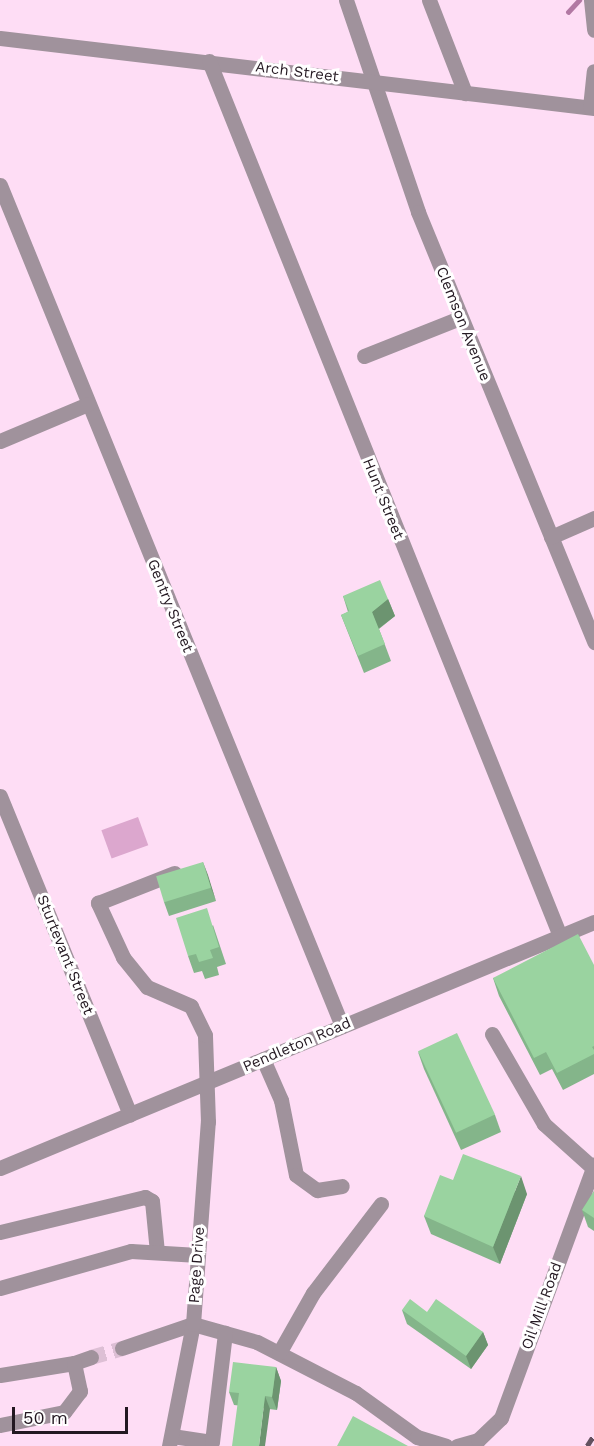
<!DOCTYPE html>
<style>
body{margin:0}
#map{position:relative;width:594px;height:1446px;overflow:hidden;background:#feddf5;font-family:"Work Sans",sans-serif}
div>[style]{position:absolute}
.green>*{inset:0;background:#dca7ce;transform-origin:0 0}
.stream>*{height:4.5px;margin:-2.25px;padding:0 2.25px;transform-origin:2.25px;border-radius:2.25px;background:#b278a3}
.minor-tunnel>*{height:15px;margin-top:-7.5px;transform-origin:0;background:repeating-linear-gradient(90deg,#ddbfd5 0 15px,transparent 0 23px)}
.minor>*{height:15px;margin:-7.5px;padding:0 7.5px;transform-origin:7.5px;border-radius:7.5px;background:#a0929c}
.rail>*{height:4.5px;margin-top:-2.25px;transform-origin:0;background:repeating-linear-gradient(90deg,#63515f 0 10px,transparent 0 20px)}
.wall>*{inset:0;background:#84b58a}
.shaded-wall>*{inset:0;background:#6c9470}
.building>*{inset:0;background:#9ad3a0;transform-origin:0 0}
span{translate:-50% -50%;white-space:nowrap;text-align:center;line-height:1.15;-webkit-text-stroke:6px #fff;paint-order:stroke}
.street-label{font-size:15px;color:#231821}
.scale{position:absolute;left:12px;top:1407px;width:116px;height:27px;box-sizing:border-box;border:3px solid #231821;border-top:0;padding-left:8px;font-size:18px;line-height:21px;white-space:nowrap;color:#231821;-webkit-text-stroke:4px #fff;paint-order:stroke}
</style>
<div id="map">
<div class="green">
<i style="left:138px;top:817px;width:30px;height:39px;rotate:70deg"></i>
</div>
<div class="stream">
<i style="left:568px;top:12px;width:16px;rotate:-47deg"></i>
</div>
<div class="minor-tunnel">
<i style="left:91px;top:1357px;width:32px;rotate:-16deg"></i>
</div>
<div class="minor">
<i style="left:346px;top:0;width:224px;rotate:71.2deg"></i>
<i style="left:418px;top:212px;width:465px;rotate:67.7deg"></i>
<i style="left:429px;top:0;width:100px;rotate:68.8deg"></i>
<i style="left:591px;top:0;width:30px;rotate:84deg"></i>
<i style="left:0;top:38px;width:598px;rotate:6.72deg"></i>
<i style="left:209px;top:61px;width:943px;rotate:68.14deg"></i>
<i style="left:590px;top:107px;width:36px;rotate:-84deg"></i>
<i style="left:0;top:185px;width:908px;rotate:67.87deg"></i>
<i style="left:364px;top:356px;width:103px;rotate:-21.6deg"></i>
<i style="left:0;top:441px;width:95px;rotate:-22.8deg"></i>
<i style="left:551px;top:537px;width:47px;rotate:-23.8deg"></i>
<i style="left:0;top:796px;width:344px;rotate:67.8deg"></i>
<i style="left:492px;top:1034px;width:104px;rotate:60deg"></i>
<i style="left:544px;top:1124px;width:66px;rotate:41.9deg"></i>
<i style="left:263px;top:1059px;width:45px;rotate:66.3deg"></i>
<i style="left:281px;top:1100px;width:76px;rotate:78.7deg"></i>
<i style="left:296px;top:1175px;width:26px;rotate:36deg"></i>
<i style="left:317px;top:1190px;width:25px;rotate:-9deg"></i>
<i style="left:0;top:1168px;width:643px;rotate:-22.5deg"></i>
<i style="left:0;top:1232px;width:149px;rotate:-13.6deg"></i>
<i style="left:145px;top:1197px;width:8px;rotate:30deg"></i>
<i style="left:152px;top:1201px;width:51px;rotate:84.4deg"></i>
<i style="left:0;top:1288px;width:136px;rotate:-15.8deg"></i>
<i style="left:131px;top:1251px;width:67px;rotate:3.4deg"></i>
<i style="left:122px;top:1348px;width:75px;rotate:-18.7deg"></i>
<i style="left:193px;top:1324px;width:66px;rotate:15.7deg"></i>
<i style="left:257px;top:1342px;width:111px;rotate:27.3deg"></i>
<i style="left:356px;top:1393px;width:75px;rotate:35.8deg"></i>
<i style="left:417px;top:1437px;width:30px;rotate:17deg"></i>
<i style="left:279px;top:1353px;width:69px;rotate:-60.5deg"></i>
<i style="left:313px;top:1293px;width:112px;rotate:-52.6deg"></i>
<i style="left:74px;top:1363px;width:18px;rotate:-19deg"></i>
<i style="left:0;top:1375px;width:75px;rotate:-9.2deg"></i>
<i style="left:74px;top:1363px;width:29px;rotate:78deg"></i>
<i style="left:80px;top:1391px;width:26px;rotate:127deg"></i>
<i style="left:64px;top:1412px;width:65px;rotate:168.5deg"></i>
<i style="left:172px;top:1436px;width:40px;rotate:8.5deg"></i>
<i style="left:212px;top:1442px;width:110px;rotate:-83.2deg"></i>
<i style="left:169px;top:1446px;width:124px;rotate:-78.9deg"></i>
<i style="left:193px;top:1324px;width:203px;rotate:-85.8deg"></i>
<i style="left:208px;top:1122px;width:87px;rotate:-92deg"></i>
<i style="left:205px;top:1035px;width:32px;rotate:-116deg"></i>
<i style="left:191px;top:1006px;width:48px;rotate:-156.6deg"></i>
<i style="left:147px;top:987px;width:38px;rotate:-129deg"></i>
<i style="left:123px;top:957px;width:60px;rotate:-114.8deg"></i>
<i style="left:98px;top:903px;width:82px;rotate:-21.5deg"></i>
<i style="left:457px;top:1446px;width:22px;rotate:-16deg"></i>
<i style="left:478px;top:1440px;width:32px;rotate:-44deg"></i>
<i style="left:501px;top:1418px;width:270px;rotate:-69.8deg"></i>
</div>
<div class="rail">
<i style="left:587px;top:1446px;width:13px;rotate:-58deg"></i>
</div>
<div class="wall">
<i style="clip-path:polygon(343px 596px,388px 599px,395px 616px,379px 629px,391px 661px,364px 673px,341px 615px,348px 612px)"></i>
<i style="clip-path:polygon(203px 862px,216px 901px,169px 916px,164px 902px)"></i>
<i style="clip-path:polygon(213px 925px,226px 964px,217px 967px,219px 975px,205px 979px,202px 971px,194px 973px,188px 956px)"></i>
<i style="clip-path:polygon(594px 965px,594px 1074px,563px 1090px,552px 1069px,540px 1075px,499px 996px,493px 978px)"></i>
<i style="clip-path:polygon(418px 1052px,495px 1115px,501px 1132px,461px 1150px,424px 1069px)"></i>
<i style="clip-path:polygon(453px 1180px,527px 1194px,500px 1264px,431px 1234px,424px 1216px)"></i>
<i style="clip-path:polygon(594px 1191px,594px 1231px,588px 1227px,582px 1210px)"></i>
<i style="clip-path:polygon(402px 1310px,427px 1312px,483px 1332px,488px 1345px,471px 1369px,407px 1324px)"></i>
<i style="clip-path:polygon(276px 1367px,281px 1381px,277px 1410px,234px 1405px,229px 1392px)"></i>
</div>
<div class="shaded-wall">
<i style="clip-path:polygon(388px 599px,395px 616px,378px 629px,372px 612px)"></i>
<i style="clip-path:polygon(203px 862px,208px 875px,216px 901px,211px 888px)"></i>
<i style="clip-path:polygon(521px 1176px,527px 1194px,500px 1264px,493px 1247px)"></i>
<i style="clip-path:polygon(483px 1332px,488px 1345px,471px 1369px,466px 1356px)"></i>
<i style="clip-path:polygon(276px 1367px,281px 1381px,277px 1410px,272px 1397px)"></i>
<i style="clip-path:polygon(265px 1396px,270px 1409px,265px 1446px,259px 1446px)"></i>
</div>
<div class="building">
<i style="clip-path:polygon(380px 580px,388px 599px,372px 612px,385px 644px,358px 656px,341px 615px,349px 611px,343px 596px)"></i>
<i style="left:203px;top:862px;width:27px;height:49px;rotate:73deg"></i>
<i style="clip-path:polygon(207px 908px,219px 947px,210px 950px,213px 958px,199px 962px,196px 954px,188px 956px,176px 918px)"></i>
<i style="clip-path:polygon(578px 934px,594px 965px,594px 1046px,592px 1047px,594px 1050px,594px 1054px,557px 1073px,546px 1052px,534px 1058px,493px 978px)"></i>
<i style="left:457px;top:1033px;width:90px;height:43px;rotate:65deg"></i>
<i style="clip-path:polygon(463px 1154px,521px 1176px,493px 1247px,424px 1216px,440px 1175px,453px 1180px)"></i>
<i style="clip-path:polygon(594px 1191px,594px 1218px,582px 1210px)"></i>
<i style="clip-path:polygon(410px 1299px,427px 1312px,436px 1299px,483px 1332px,466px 1356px,402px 1310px)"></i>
<i style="clip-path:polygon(233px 1362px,276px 1367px,272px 1397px,265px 1396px,259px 1446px,232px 1446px,239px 1393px,229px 1392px)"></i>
<i style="clip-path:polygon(353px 1416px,408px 1446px,337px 1446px)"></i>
</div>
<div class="street-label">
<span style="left:297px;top:72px;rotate:7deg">Arch Street</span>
<span style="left:463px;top:324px;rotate:68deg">Clemson Avenue</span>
<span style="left:383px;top:499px;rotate:68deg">Hunt Street</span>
<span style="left:170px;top:606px;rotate:68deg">Gentry Street</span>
<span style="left:65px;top:955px;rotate:68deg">Sturtevant Street</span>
<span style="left:297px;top:1045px;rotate:-23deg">Pendleton Road</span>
<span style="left:197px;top:1265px;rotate:-86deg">Page Drive</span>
<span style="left:542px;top:1306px;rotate:-70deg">Oil Mill Road</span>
</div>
<div class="scale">50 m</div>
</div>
